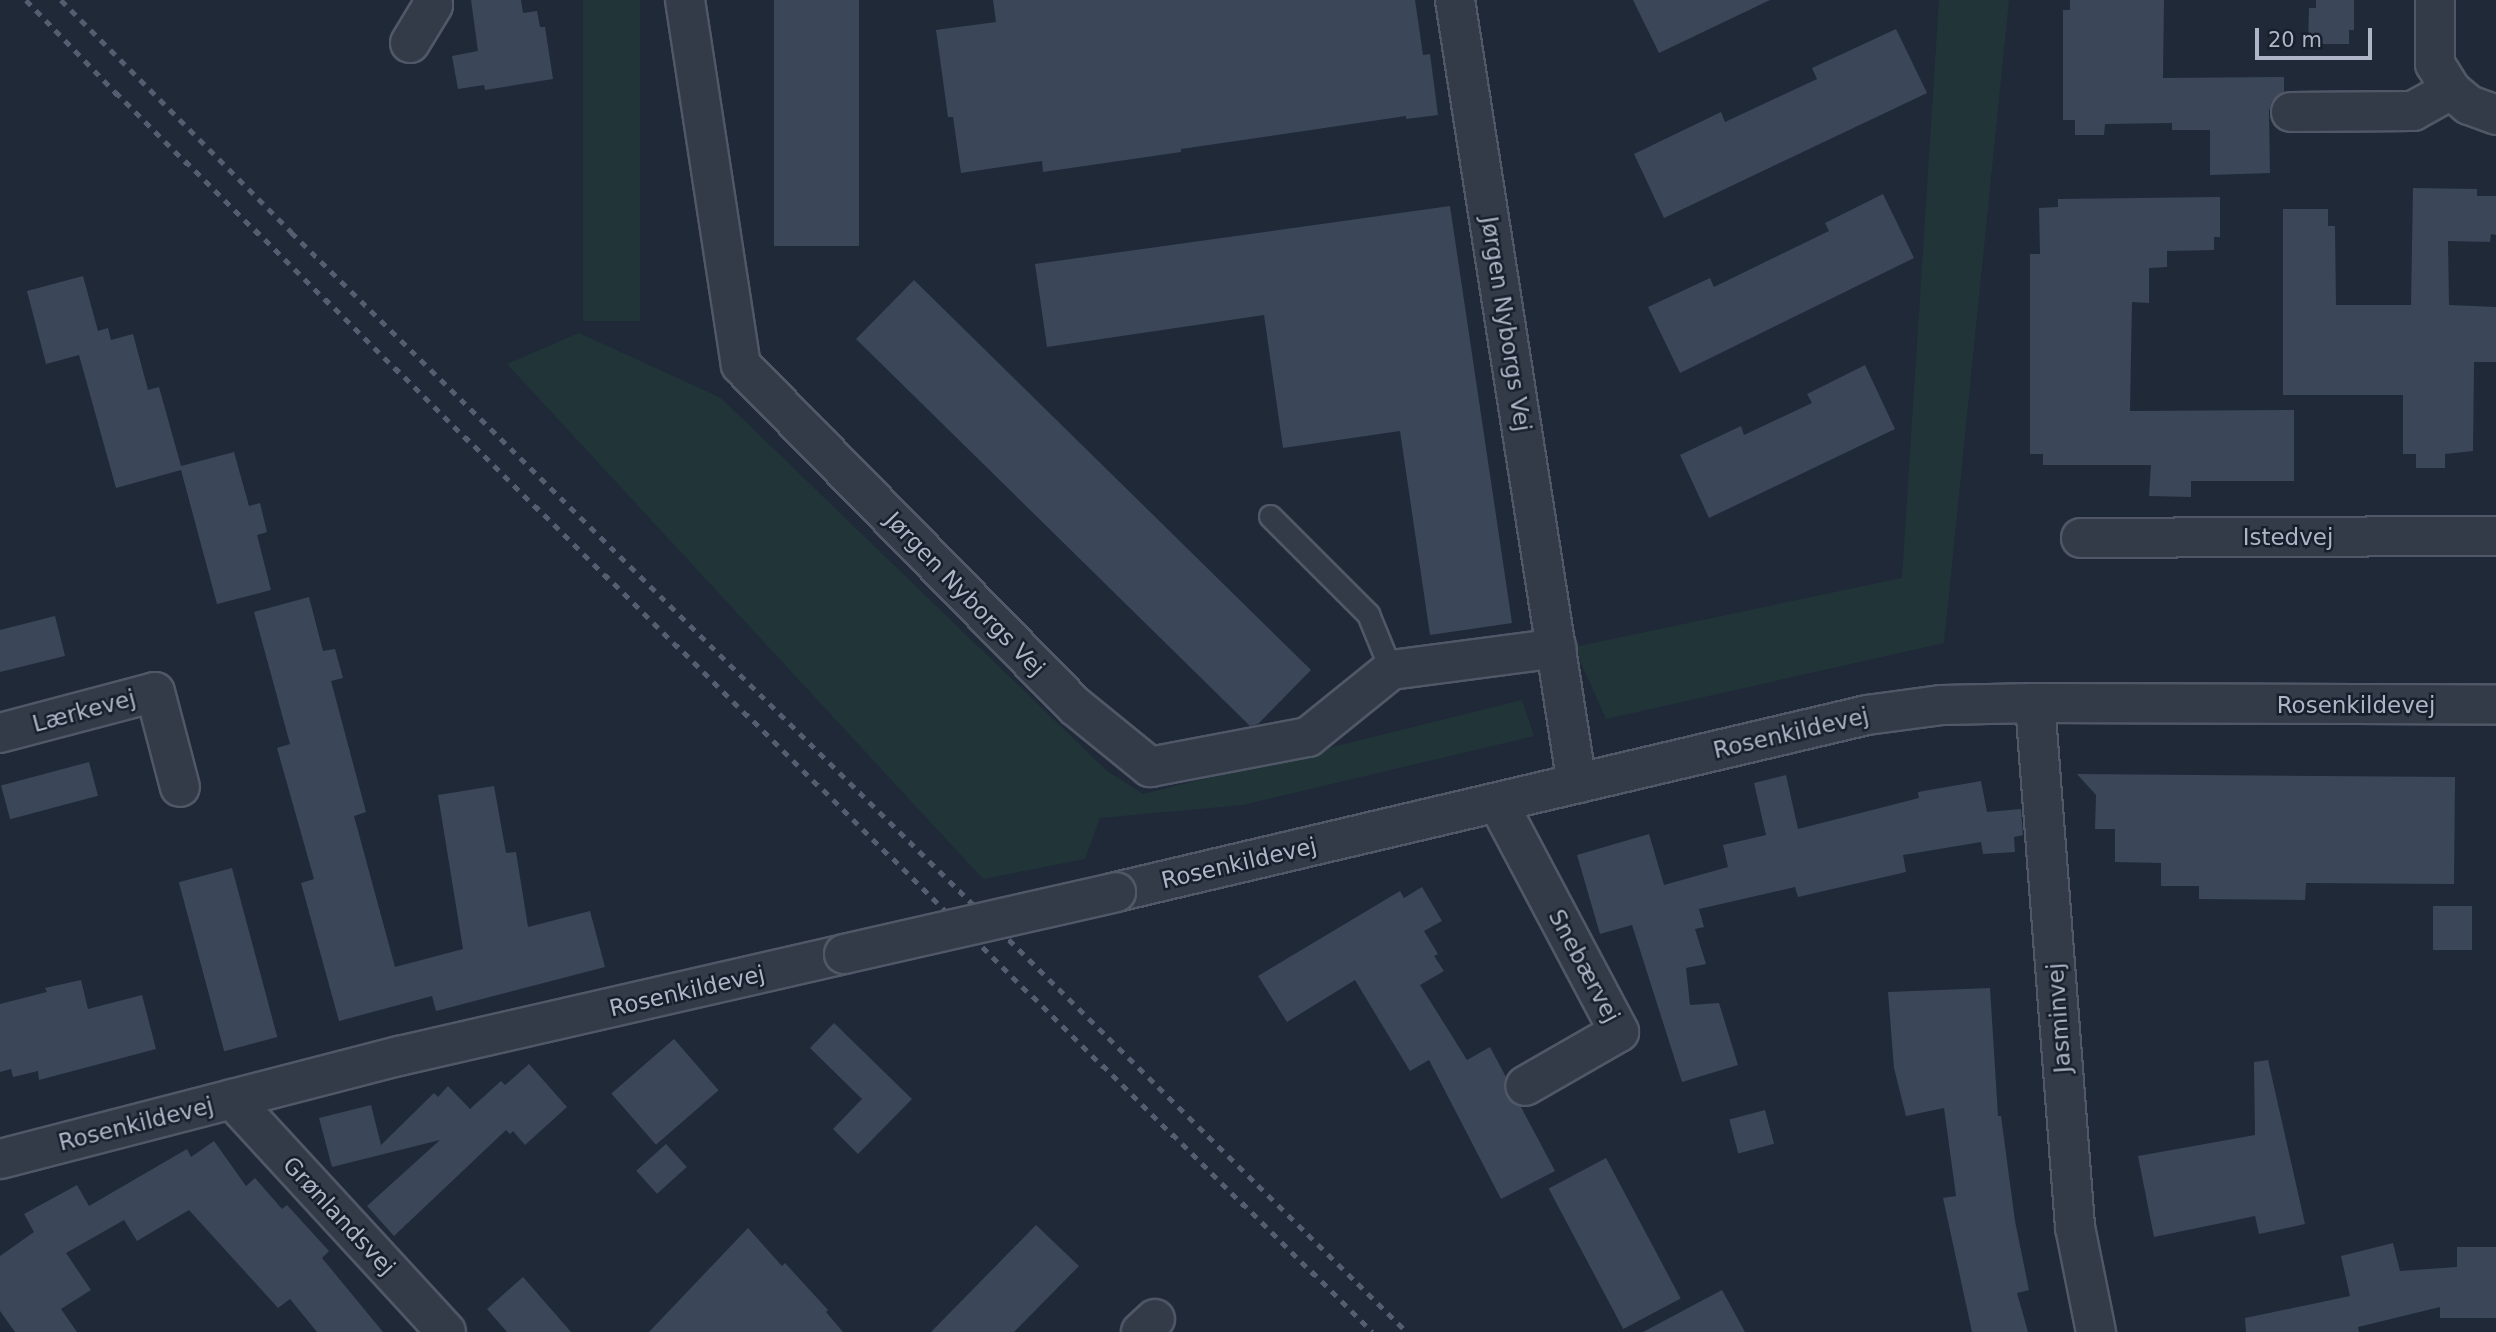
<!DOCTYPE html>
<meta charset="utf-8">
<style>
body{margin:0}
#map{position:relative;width:2496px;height:1332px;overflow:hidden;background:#1f2938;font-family:"DejaVu Sans",sans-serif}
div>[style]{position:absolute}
.green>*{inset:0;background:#213539;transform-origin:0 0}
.building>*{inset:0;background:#3b4659;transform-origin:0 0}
.roads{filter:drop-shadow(2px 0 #505867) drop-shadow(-2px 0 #505867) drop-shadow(0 2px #505867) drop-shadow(0 -2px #505867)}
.service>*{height:21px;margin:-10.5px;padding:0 10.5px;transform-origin:10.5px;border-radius:10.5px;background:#333b49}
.minor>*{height:38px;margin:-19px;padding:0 19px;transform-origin:19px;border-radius:19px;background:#333b49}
.tertiary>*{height:38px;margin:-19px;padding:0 19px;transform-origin:19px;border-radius:19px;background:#333b49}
.rail>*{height:5px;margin-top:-2.5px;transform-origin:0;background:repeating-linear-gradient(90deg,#545e70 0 7px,transparent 0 14px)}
.bridges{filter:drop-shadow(2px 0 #505867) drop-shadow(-2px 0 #505867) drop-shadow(0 2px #505867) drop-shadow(0 -2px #505867)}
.tertiary-bridge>*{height:38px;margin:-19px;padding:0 19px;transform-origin:19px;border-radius:19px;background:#333b49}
span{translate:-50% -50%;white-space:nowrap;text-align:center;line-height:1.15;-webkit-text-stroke:5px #18202d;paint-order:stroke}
.street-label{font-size:23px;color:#adb5c6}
.scale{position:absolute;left:2255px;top:28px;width:117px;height:32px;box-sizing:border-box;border:4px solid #adb5c6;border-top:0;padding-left:9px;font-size:21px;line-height:24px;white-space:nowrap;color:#adb5c6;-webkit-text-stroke:5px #18202d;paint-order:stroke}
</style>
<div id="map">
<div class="green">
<i style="left:583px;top:0;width:57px;height:321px"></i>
<i style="clip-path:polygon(1939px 0,2009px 0,1944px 643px,1606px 719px,1574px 647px,1902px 578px)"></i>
<i style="clip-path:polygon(579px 333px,721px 398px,1107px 771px,1143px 794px,1522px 700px,1534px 736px,1243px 805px,1100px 818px,1085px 859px,983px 879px,507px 364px)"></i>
</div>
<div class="building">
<i style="clip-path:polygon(471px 0,521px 0,523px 13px,537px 11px,540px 27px,545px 27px,553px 79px,485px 90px,484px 85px,458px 89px,452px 56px,478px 51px)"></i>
<i style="left:774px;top:0;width:85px;height:246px"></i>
<i style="clip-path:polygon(993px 0,1415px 0,1423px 55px,1430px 54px,1438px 115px,1406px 119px,1406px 116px,1181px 149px,1181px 152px,1043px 172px,1042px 161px,961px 173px,953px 117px,948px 117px,936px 30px,996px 22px)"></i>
<i style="clip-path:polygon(1633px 0,1770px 0,1659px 53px)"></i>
<i style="clip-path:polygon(2070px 0,2164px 0,2163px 78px,2284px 77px,2284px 92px,2272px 101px,2269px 111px,2270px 173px,2210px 175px,2210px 130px,2172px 130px,2172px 123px,2105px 124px,2104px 135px,2075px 135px,2075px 120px,2063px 120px,2063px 10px,2070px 10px)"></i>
<i style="clip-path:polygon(2316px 0,2354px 0,2354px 30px,2349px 30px,2349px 44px,2308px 44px,2309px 8px,2316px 8px)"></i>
<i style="clip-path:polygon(1896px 29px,1927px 93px,1664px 218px,1634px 154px,1721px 112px,1725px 122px,1817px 79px,1812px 68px)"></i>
<i style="clip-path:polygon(2413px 188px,2477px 189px,2477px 196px,2496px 196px,2496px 235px,2491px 234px,2490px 242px,2448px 241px,2449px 305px,2496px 307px,2496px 362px,2474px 362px,2473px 451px,2445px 454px,2445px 468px,2416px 468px,2416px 454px,2403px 454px,2403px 395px,2283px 395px,2283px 209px,2328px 209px,2328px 226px,2335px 226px,2336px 305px,2411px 305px)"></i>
<i style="clip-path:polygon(1883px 194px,1914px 258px,1680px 373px,1648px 307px,1710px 278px,1714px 287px,1829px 231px,1825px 223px)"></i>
<i style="clip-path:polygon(2220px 197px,2220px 237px,2214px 237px,2214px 250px,2167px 251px,2167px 267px,2149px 268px,2149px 303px,2132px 302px,2130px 411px,2294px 410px,2294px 481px,2191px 481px,2191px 497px,2149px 496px,2151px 465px,2043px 465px,2043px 454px,2030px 454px,2030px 254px,2040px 254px,2039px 208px,2058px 207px,2058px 199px)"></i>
<i style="clip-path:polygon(1450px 206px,1512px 623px,1430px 635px,1400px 431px,1283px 448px,1264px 315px,1047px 347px,1035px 264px)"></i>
<i style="clip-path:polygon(83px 276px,98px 331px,108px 328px,111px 340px,133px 334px,148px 390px,159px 387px,181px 466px,234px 452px,249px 506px,260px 503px,267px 532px,257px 535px,271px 590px,217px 604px,181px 470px,116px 488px,79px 355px,46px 364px,27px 291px)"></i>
<i style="clip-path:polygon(914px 280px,1311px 670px,1258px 724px,1250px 726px,856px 339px)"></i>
<i style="clip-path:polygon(1865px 365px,1895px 429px,1709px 518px,1680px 455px,1741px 426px,1744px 435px,1812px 403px,1807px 394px)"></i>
<i style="clip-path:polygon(309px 597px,323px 651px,335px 649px,343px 678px,331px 681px,366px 812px,354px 816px,395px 967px,463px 949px,438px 795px,494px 786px,506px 853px,516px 852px,528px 927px,590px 911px,605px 967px,436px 1011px,432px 996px,339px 1021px,301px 883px,314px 879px,277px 748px,290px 744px,254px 612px)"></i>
<i style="clip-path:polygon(55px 616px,65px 656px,0 672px,0 630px)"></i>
<i style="left:89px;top:762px;width:35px;height:91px;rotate:75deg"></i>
<i style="clip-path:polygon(2077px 774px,2455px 777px,2454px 884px,2306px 883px,2305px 900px,2199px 899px,2199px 886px,2161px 886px,2161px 863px,2115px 862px,2115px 829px,2095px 829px,2096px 795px)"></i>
<i style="clip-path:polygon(1786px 775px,1798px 829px,1919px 798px,1918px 792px,1981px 781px,1987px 812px,2021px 809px,2023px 835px,2014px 837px,2015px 852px,1983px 854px,1981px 842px,1903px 855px,1906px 872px,1798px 897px,1795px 887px,1699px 909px,1704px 927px,1695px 929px,1706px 964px,1686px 968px,1690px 1005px,1719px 1003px,1738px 1065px,1682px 1082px,1632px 925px,1600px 934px,1577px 855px,1649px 834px,1664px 885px,1728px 867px,1723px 845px,1766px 835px,1754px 783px)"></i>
<i style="left:232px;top:868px;width:175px;height:55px;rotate:75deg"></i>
<i style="clip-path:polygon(1422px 887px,1442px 921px,1424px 931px,1438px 954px,1434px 956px,1444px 971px,1420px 985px,1467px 1060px,1490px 1047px,1506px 1077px,1506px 1096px,1521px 1107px,1555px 1171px,1501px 1199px,1429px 1060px,1410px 1071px,1355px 980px,1287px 1022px,1258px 976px,1400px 891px,1404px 898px)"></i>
<i style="left:2433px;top:906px;width:39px;height:44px"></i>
<i style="clip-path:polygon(81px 980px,88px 1009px,142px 995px,156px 1049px,39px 1080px,38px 1071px,13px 1077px,11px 1069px,0 1072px,0 1004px,47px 992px,45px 988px)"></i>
<i style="clip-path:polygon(1990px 988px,1998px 1116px,2001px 1116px,2015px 1221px,2029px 1290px,2017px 1293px,2028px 1332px,1972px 1332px,1943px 1198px,1956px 1196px,1944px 1108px,1906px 1116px,1894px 1068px,1888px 992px)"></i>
<i style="clip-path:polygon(834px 1023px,912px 1099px,858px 1154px,833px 1129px,862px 1099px,810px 1048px)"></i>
<i style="left:674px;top:1039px;width:68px;height:83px;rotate:49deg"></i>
<i style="clip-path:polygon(2268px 1060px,2305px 1224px,2259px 1234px,2255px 1216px,2154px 1237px,2138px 1156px,2255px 1135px,2254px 1062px)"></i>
<i style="clip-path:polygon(529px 1064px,567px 1107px,525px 1145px,513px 1131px,510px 1134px,506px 1130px,394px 1236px,367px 1206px,440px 1140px,332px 1167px,319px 1118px,371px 1105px,381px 1145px,434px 1093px,438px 1097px,448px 1086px,470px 1109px,501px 1081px,505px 1085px)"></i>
<i style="left:1765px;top:1110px;width:35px;height:37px;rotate:75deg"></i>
<i style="clip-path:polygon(214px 1141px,246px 1186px,255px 1178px,282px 1209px,287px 1205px,329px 1251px,322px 1258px,383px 1332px,317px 1332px,290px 1299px,278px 1308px,189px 1210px,137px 1241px,124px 1220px,66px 1253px,91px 1290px,61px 1309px,77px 1332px,15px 1332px,0 1311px,0 1256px,34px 1232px,24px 1214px,77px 1185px,89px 1206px,187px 1149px,191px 1157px)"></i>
<i style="left:666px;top:1144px;width:31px;height:40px;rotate:48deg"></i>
<i style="left:1606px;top:1158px;width:159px;height:65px;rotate:62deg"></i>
<i style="clip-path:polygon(1036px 1225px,1079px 1266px,1014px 1332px,931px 1332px)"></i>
<i style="clip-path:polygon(748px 1228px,782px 1266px,785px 1263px,828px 1310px,826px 1312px,843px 1332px,649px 1332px)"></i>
<i style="clip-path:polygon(2393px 1243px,2400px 1271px,2457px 1267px,2457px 1247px,2496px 1247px,2496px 1318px,2440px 1318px,2440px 1307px,2358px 1327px,2359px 1332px,2246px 1332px,2245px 1318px,2350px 1296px,2341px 1256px)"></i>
<i style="clip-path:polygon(523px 1277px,571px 1332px,507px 1332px,487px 1309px)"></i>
<i style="clip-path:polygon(1722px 1290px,1745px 1332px,1643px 1332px)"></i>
</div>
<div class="roads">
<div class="service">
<i style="left:1270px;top:516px;width:139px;rotate:45deg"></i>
<i style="left:1368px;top:614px;width:61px;rotate:67.7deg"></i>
</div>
<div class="minor">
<i style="left:685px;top:0;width:369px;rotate:81.3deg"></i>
<i style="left:741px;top:365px;width:477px;rotate:45.6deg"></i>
<i style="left:1075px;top:706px;width:97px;rotate:39.1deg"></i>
<i style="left:1150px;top:767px;width:161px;rotate:-10.8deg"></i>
<i style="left:1308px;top:737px;width:107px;rotate:-38.9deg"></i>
<i style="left:1391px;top:670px;width:167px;rotate:-7.5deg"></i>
<i style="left:1455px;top:0;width:793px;rotate:81.16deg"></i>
<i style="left:2435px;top:0;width:64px;rotate:90deg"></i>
<i style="left:2435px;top:64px;width:31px;rotate:58deg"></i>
<i style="left:2451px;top:90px;width:23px;rotate:40deg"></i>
<i style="left:2469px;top:105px;width:29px;rotate:20deg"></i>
<i style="left:410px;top:43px;width:44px;rotate:-58.8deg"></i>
<i style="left:433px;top:5px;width:5px;rotate:-101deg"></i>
<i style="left:2291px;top:112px;width:122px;rotate:-0.5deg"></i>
<i style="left:2413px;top:111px;width:43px;rotate:-28.9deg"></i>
<i style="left:2081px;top:538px;width:415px;rotate:-0.3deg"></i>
<i style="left:2035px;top:703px;width:526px;rotate:85.63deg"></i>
<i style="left:2075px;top:1227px;width:107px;rotate:78.7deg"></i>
<i style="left:0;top:733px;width:160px;rotate:-14.8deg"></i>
<i style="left:155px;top:692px;width:98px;rotate:75.3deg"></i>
<i style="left:1498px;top:803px;width:259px;rotate:62.1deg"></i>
<i style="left:1619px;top:1032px;width:108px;rotate:150.1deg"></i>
<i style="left:232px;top:1099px;width:316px;rotate:47.4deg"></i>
<i style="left:1141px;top:1332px;width:19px;rotate:-43deg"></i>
</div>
<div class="tertiary">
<i style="left:1116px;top:892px;width:772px;rotate:-13.26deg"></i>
<i style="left:1867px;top:715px;width:76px;rotate:-7.6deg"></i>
<i style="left:1942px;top:705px;width:93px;rotate:-1.2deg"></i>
<i style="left:2035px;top:703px;width:461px;rotate:0.2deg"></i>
<i style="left:0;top:1159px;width:412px;rotate:-14.5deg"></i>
<i style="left:399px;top:1056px;width:457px;rotate:-12.9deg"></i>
</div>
</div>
<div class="rail">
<i style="left:26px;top:0;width:128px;rotate:45.9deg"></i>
<i style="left:115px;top:92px;width:1766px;rotate:44.59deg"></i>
<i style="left:61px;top:0;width:327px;rotate:45.2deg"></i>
<i style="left:291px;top:232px;width:1567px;rotate:44.59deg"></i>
</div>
<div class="bridges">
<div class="tertiary-bridge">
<i style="left:844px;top:954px;width:279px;rotate:-12.8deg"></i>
</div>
</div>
<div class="street-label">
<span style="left:1506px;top:324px;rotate:81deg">Jørgen Nyborgs Vej</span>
<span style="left:2288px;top:537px">Istedvej</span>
<span style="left:965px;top:594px;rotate:46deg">Jørgen Nyborgs Vej</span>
<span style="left:2356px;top:705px">Rosenkildevej</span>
<span style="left:84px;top:711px;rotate:-15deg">Lærkevej</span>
<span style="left:1791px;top:733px;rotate:-13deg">Rosenkildevej</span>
<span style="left:1239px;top:863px;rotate:-13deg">Rosenkildevej</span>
<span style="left:1584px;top:966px;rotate:62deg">Snebærvej</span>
<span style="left:687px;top:991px;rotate:-13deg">Rosenkildevej</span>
<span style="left:2059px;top:1018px;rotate:-94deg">Jasminvej</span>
<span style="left:136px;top:1124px;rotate:-14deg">Rosenkildevej</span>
<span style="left:339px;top:1216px;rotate:47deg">Grønlandsvej</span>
</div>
<div class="scale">20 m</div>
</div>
